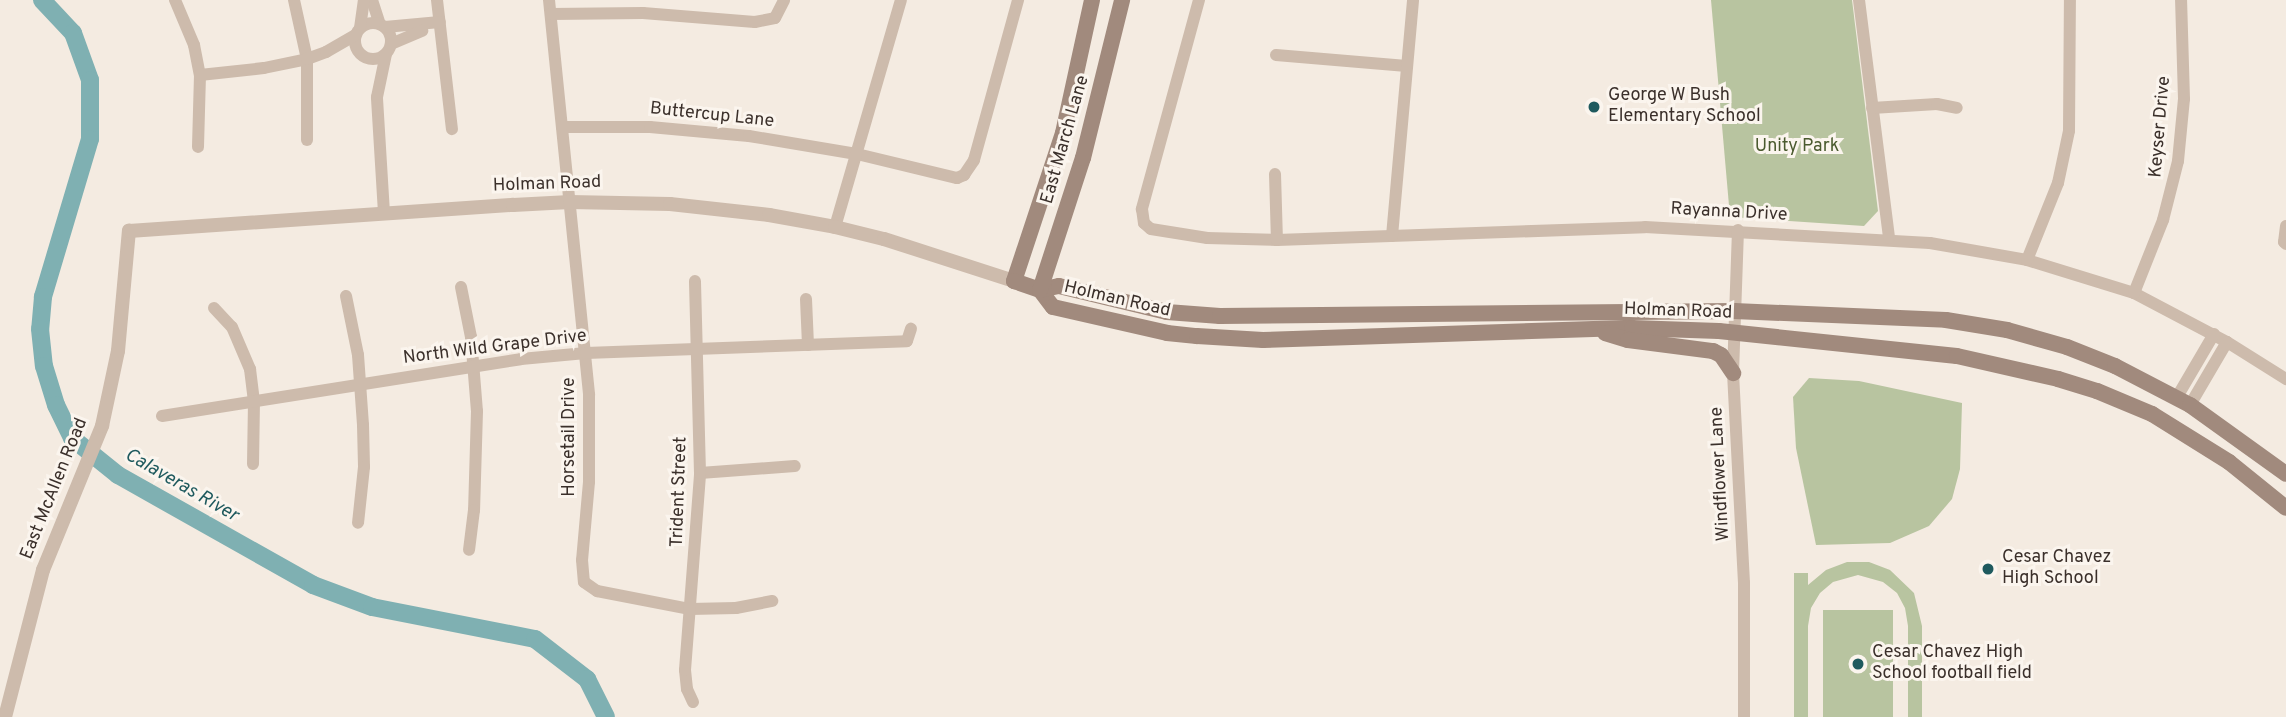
<!DOCTYPE html>
<style>
body{margin:0}
#map{position:relative;width:2286px;height:717px;overflow:hidden;background:#f4ebe1;font-family:Overpass,sans-serif}
div>[style]{position:absolute}
.green>*{inset:0;background:#b8c4a0;transform-origin:0 0}
.river>*{height:18px;margin:-9px;padding:0 9px;transform-origin:9px;border-radius:9px;background:#7fb0b2}
.minor>*{height:12px;margin:-6px;padding:0 6px;transform-origin:6px;border-radius:6px;background:#cdbbac}
.minor>.ring{margin:-6px;padding:0;box-sizing:content-box;background:none;border:12px solid #cdbbac;border-radius:50%}
.tertiary>*{height:14px;margin:-7px;padding:0 7px;transform-origin:7px;border-radius:7px;background:#cdbbac}
.secondary>*{height:16px;margin:-8px;padding:0 8px;transform-origin:8px;border-radius:8px;background:#a18a7d}
.dots>*{width:19px;height:19px;translate:-50% -50%;box-sizing:border-box;border:4px solid #fbf5ee;border-radius:50%}
span{translate:-50% -50%;white-space:nowrap;text-align:center;line-height:1.15;-webkit-text-stroke:6px #fbf5ee;paint-order:stroke}
.poi-label{font-size:18px;color:#3b302b}
.left{translate:0 -50%;text-align:left}
.street-label{font-size:18px;color:#3b302b}
.park-label{font-size:18px;color:#4a5a2e}
.water-label{font-size:19px;color:#1f5a5e;font-style:italic}
</style>
<div id="map">
<div class="green">
<i style="clip-path:polygon(1711px 0,1852px 0,1878px 211px,1864px 226px,1730px 217px)"></i>
<i style="clip-path:polygon(1809px 378px,1859px 381px,1962px 403px,1960px 469px,1952px 499px,1929px 526px,1890px 543px,1816px 545px,1796px 448px,1793px 397px)"></i>
<i style="clip-path:polygon(1847px 562px,1869px 562px,1890px 570px,1914px 593px,1922px 626px,1922px 717px,1908px 717px,1908px 626px,1905px 608px,1897px 593px,1883px 582px,1858px 575px,1833px 582px,1820px 593px,1811px 608px,1808px 626px,1808px 717px,1794px 717px,1794px 573px,1808px 573px,1808px 585px,1826px 570px)"></i>
<i style="left:1823px;top:610px;width:70px;height:107px"></i>
</div>
<div class="river">
<i style="left:42px;top:0;width:45px;rotate:46.8deg"></i>
<i style="left:73px;top:33px;width:50px;rotate:70.1deg"></i>
<i style="left:90px;top:80px;width:59px;rotate:90deg"></i>
<i style="left:90px;top:139px;width:165px;rotate:106.6deg"></i>
<i style="left:43px;top:297px;width:32px;rotate:95deg"></i>
<i style="left:40px;top:329px;width:37px;rotate:84deg"></i>
<i style="left:44px;top:366px;width:41px;rotate:72.9deg"></i>
<i style="left:56px;top:405px;width:37px;rotate:64deg"></i>
<i style="left:72px;top:438px;width:59px;rotate:38.8deg"></i>
<i style="left:118px;top:475px;width:224px;rotate:29.4deg"></i>
<i style="left:313px;top:585px;width:63px;rotate:20.4deg"></i>
<i style="left:372px;top:607px;width:166px;rotate:11.1deg"></i>
<i style="left:535px;top:639px;width:66px;rotate:37.6deg"></i>
<i style="left:587px;top:679px;width:42px;rotate:63.4deg"></i>
</div>
<div class="minor">
<i style="left:175px;top:0;width:49px;rotate:67.1deg"></i>
<i style="left:194px;top:45px;width:31px;rotate:79deg"></i>
<i style="left:200px;top:75px;width:72px;rotate:91.6deg"></i>
<i style="left:294px;top:0;width:60px;rotate:77.6deg"></i>
<i style="left:307px;top:59px;width:81px;rotate:90deg"></i>
<i style="left:372px;top:0;width:25px;rotate:72deg"></i>
<i style="left:437px;top:0;width:130px;rotate:83.4deg"></i>
<i style="left:549px;top:0;width:397px;rotate:84.2deg"></i>
<i style="left:589px;top:395px;width:87px;rotate:90deg"></i>
<i style="left:589px;top:482px;width:78px;rotate:95.1deg"></i>
<i style="left:582px;top:560px;width:22px;rotate:85deg"></i>
<i style="left:584px;top:582px;width:16px;rotate:35deg"></i>
<i style="left:597px;top:591px;width:95px;rotate:11deg"></i>
<i style="left:690px;top:609px;width:46px;rotate:-1.2deg"></i>
<i style="left:736px;top:608px;width:37px;rotate:-11deg"></i>
<i style="left:1199px;top:0;width:217px;rotate:105.3deg"></i>
<i style="left:1142px;top:209px;width:14px;rotate:82deg"></i>
<i style="left:1144px;top:223px;width:9px;rotate:41deg"></i>
<i style="left:1151px;top:229px;width:57px;rotate:9.1deg"></i>
<i style="left:1207px;top:238px;width:70px;rotate:1.6deg"></i>
<i style="left:1277px;top:240px;width:368px;rotate:-2deg"></i>
<i style="left:1645px;top:227px;width:285px;rotate:3.2deg"></i>
<i style="left:1930px;top:243px;width:98px;rotate:9.9deg"></i>
<i style="left:2027px;top:260px;width:112px;rotate:17.1deg"></i>
<i style="left:2134px;top:293px;width:105px;rotate:27.8deg"></i>
<i style="left:2227px;top:342px;width:70px;rotate:32.1deg"></i>
<i style="left:1859px;top:0;width:240px;rotate:82.8deg"></i>
<i style="left:551px;top:14px;width:92px;rotate:-0.6deg"></i>
<i style="left:643px;top:13px;width:112px;rotate:4.6deg"></i>
<i style="left:755px;top:22px;width:20px;rotate:-11deg"></i>
<i style="left:775px;top:18px;width:20px;rotate:-63deg"></i>
<i class="ring" style="left:355px;top:23px;width:24px;height:24px"></i>
<i style="left:385px;top:27px;width:55px;rotate:-5.2deg"></i>
<i style="left:360px;top:28px;width:28px;rotate:-82deg"></i>
<i style="left:391px;top:44px;width:34px;rotate:-23deg"></i>
<i style="left:1276px;top:55px;width:131px;rotate:4.8deg"></i>
<i style="left:200px;top:75px;width:64px;rotate:-6.2deg"></i>
<i style="left:264px;top:68px;width:44px;rotate:-11.8deg"></i>
<i style="left:307px;top:59px;width:20px;rotate:-20deg"></i>
<i style="left:326px;top:52px;width:34px;rotate:-30deg"></i>
<i style="left:1872px;top:108px;width:65px;rotate:-3.5deg"></i>
<i style="left:1937px;top:104px;width:20px;rotate:11deg"></i>
<i style="left:562px;top:127px;width:88px"></i>
<i style="left:650px;top:127px;width:99px;rotate:5.2deg"></i>
<i style="left:749px;top:136px;width:109px;rotate:9.5deg"></i>
<i style="left:857px;top:154px;width:103px;rotate:13.5deg"></i>
<i style="left:957px;top:178px;width:8px;rotate:-23deg"></i>
<i style="left:964px;top:175px;width:18px;rotate:-56deg"></i>
<i style="left:974px;top:160px;width:166px;rotate:-74.6deg"></i>
<i style="left:1275px;top:174px;width:66px;rotate:88.3deg"></i>
<i style="left:384px;top:213px;width:116px;rotate:-93.5deg"></i>
<i style="left:377px;top:97px;width:44px;rotate:-78.2deg"></i>
<i style="left:2286px;top:226px;width:16px;rotate:97deg"></i>
<i style="left:2284px;top:242px;width:3px;rotate:45deg"></i>
<i style="left:835px;top:227px;width:236px;rotate:-73.8deg"></i>
<i style="left:1738px;top:230px;width:143px;rotate:92deg"></i>
<i style="left:1733px;top:373px;width:210px;rotate:87deg"></i>
<i style="left:1744px;top:583px;width:134px;rotate:90deg"></i>
<i style="left:1392px;top:236px;width:237px;rotate:-84.9deg"></i>
<i style="left:2027px;top:260px;width:83px;rotate:-68.1deg"></i>
<i style="left:2058px;top:183px;width:53px;rotate:-78.1deg"></i>
<i style="left:2069px;top:131px;width:131px;rotate:-89.6deg"></i>
<i style="left:461px;top:287px;width:51px;rotate:78.7deg"></i>
<i style="left:471px;top:337px;width:74px;rotate:85.4deg"></i>
<i style="left:477px;top:411px;width:99px;rotate:91.7deg"></i>
<i style="left:474px;top:510px;width:40px;rotate:97.1deg"></i>
<i style="left:2134px;top:293px;width:79px;rotate:-68.3deg"></i>
<i style="left:2163px;top:220px;width:61px;rotate:-75.7deg"></i>
<i style="left:2178px;top:161px;width:62px;rotate:-84.5deg"></i>
<i style="left:2184px;top:99px;width:99px;rotate:-91.7deg"></i>
<i style="left:346px;top:296px;width:60px;rotate:78.5deg"></i>
<i style="left:358px;top:355px;width:70px;rotate:85.9deg"></i>
<i style="left:363px;top:425px;width:42px;rotate:88.6deg"></i>
<i style="left:364px;top:467px;width:56px;rotate:96.1deg"></i>
<i style="left:806px;top:299px;width:46px;rotate:87.5deg"></i>
<i style="left:214px;top:308px;width:26px;rotate:47deg"></i>
<i style="left:232px;top:327px;width:46px;rotate:66.8deg"></i>
<i style="left:250px;top:369px;width:32px;rotate:83deg"></i>
<i style="left:254px;top:401px;width:63px;rotate:90.9deg"></i>
<i style="left:2177px;top:397px;width:73px;rotate:-59.6deg"></i>
<i style="left:2190px;top:405px;width:73px;rotate:-59.6deg"></i>
<i style="left:162px;top:416px;width:363px;rotate:-9deg"></i>
<i style="left:521px;top:359px;width:65px;rotate:-5.3deg"></i>
<i style="left:586px;top:353px;width:321px;rotate:-2.1deg"></i>
<i style="left:907px;top:341px;width:13px;rotate:-72deg"></i>
<i style="left:700px;top:473px;width:95px;rotate:-4.2deg"></i>
<i style="left:693px;top:702px;width:14px;rotate:-115deg"></i>
<i style="left:687px;top:689px;width:19px;rotate:-96deg"></i>
<i style="left:685px;top:670px;width:198px;rotate:-85.6deg"></i>
<i style="left:700px;top:473px;width:192px;rotate:-91.5deg"></i>
</div>
<div class="tertiary">
<i style="left:5px;top:717px;width:152px;rotate:-75.5deg"></i>
<i style="left:43px;top:570px;width:156px;rotate:-67.7deg"></i>
<i style="left:102px;top:426px;width:77px;rotate:-78deg"></i>
<i style="left:118px;top:351px;width:121px;rotate:-84.8deg"></i>
<i style="left:129px;top:231px;width:385px;rotate:-3.9deg"></i>
<i style="left:513px;top:205px;width:57px;rotate:-3deg"></i>
<i style="left:570px;top:202px;width:100px;rotate:1.1deg"></i>
<i style="left:670px;top:204px;width:100px;rotate:6.3deg"></i>
<i style="left:769px;top:215px;width:67px;rotate:10.3deg"></i>
<i style="left:835px;top:227px;width:50px;rotate:13.8deg"></i>
<i style="left:884px;top:239px;width:137px;rotate:17.9deg"></i>
</div>
<div class="secondary">
<i style="left:1092px;top:0;width:136px;rotate:102.3deg"></i>
<i style="left:1063px;top:133px;width:156px;rotate:108.3deg"></i>
<i style="left:1014px;top:281px;width:28px;rotate:19deg"></i>
<i style="left:1040px;top:290px;width:21px;rotate:53deg"></i>
<i style="left:1053px;top:307px;width:117px;rotate:12.8deg"></i>
<i style="left:1167px;top:333px;width:30px;rotate:6deg"></i>
<i style="left:1197px;top:336px;width:66px;rotate:3.5deg"></i>
<i style="left:1263px;top:340px;width:369px;rotate:-1.9deg"></i>
<i style="left:1632px;top:328px;width:87px;rotate:2deg"></i>
<i style="left:1719px;top:331px;width:239px;rotate:6deg"></i>
<i style="left:1957px;top:356px;width:104px;rotate:12.8deg"></i>
<i style="left:2058px;top:379px;width:41px;rotate:17.1deg"></i>
<i style="left:2097px;top:391px;width:60px;rotate:22.7deg"></i>
<i style="left:2152px;top:414px;width:91px;rotate:31.9deg"></i>
<i style="left:2229px;top:462px;width:73px;rotate:38.9deg"></i>
<i style="left:1040px;top:290px;width:19px;rotate:-12deg"></i>
<i style="left:1059px;top:286px;width:111px;rotate:13.5deg"></i>
<i style="left:1167px;top:312px;width:53px;rotate:4.3deg"></i>
<i style="left:1220px;top:316px;width:514px;rotate:-0.56deg"></i>
<i style="left:1734px;top:311px;width:212px;rotate:2.4deg"></i>
<i style="left:1946px;top:320px;width:62px;rotate:9.3deg"></i>
<i style="left:2007px;top:330px;width:62px;rotate:15.8deg"></i>
<i style="left:2067px;top:347px;width:52px;rotate:21.6deg"></i>
<i style="left:2115px;top:366px;width:85px;rotate:27.5deg"></i>
<i style="left:2190px;top:405px;width:118px;rotate:35.7deg"></i>
<i style="left:1040px;top:290px;width:139px;rotate:-72deg"></i>
<i style="left:1083px;top:158px;width:163px;rotate:-76.1deg"></i>
<i style="left:1605px;top:333px;width:24px;rotate:17deg"></i>
<i style="left:1628px;top:340px;width:86px;rotate:7.4deg"></i>
<i style="left:1713px;top:351px;width:9px;rotate:27deg"></i>
<i style="left:1721px;top:355px;width:22px;rotate:56deg"></i>
</div>
<div class="dots">
<i style="left:1594px;top:107px;background:#1f5a5e"></i>
<i style="left:1988px;top:569px;background:#1f5a5e"></i>
<i style="left:1858px;top:664px;background:#1f5a5e"></i>
</div>
<div class="poi-label">
<span class="left" style="left:1608px;top:107px">George W Bush<br>Elementary School</span>
<span class="left" style="left:2002px;top:569px">Cesar Chavez<br>High School</span>
<span class="left" style="left:1872px;top:664px">Cesar Chavez High<br>School football field</span>
</div>
<div class="street-label">
<span style="left:712px;top:116px;rotate:6deg">Buttercup Lane</span>
<span style="left:2161px;top:127px;rotate:-85deg">Keyser Drive</span>
<span style="left:1066px;top:140px;rotate:-74deg">East March Lane</span>
<span style="left:547px;top:185px;rotate:-2deg">Holman Road</span>
<span style="left:1729px;top:213px;rotate:3deg">Rayanna Drive</span>
<span style="left:1117px;top:300px;rotate:13deg">Holman Road</span>
<span style="left:1678px;top:312px;rotate:2deg">Holman Road</span>
<span style="left:495px;top:348px;rotate:-7deg">North Wild Grape Drive</span>
<span style="left:570px;top:437px;rotate:-90deg">Horsetail Drive</span>
<span style="left:1721px;top:474px;rotate:-93deg">Windflower Lane</span>
<span style="left:55px;top:489px;rotate:-68deg">East McAllen Road</span>
<span style="left:680px;top:492px;rotate:-88deg">Trident Street</span>
</div>
<div class="park-label">
<span style="left:1797px;top:147px">Unity Park</span>
</div>
<div class="water-label">
<span style="left:181px;top:486px;rotate:30deg">Calaveras River</span>
</div>
</div>
